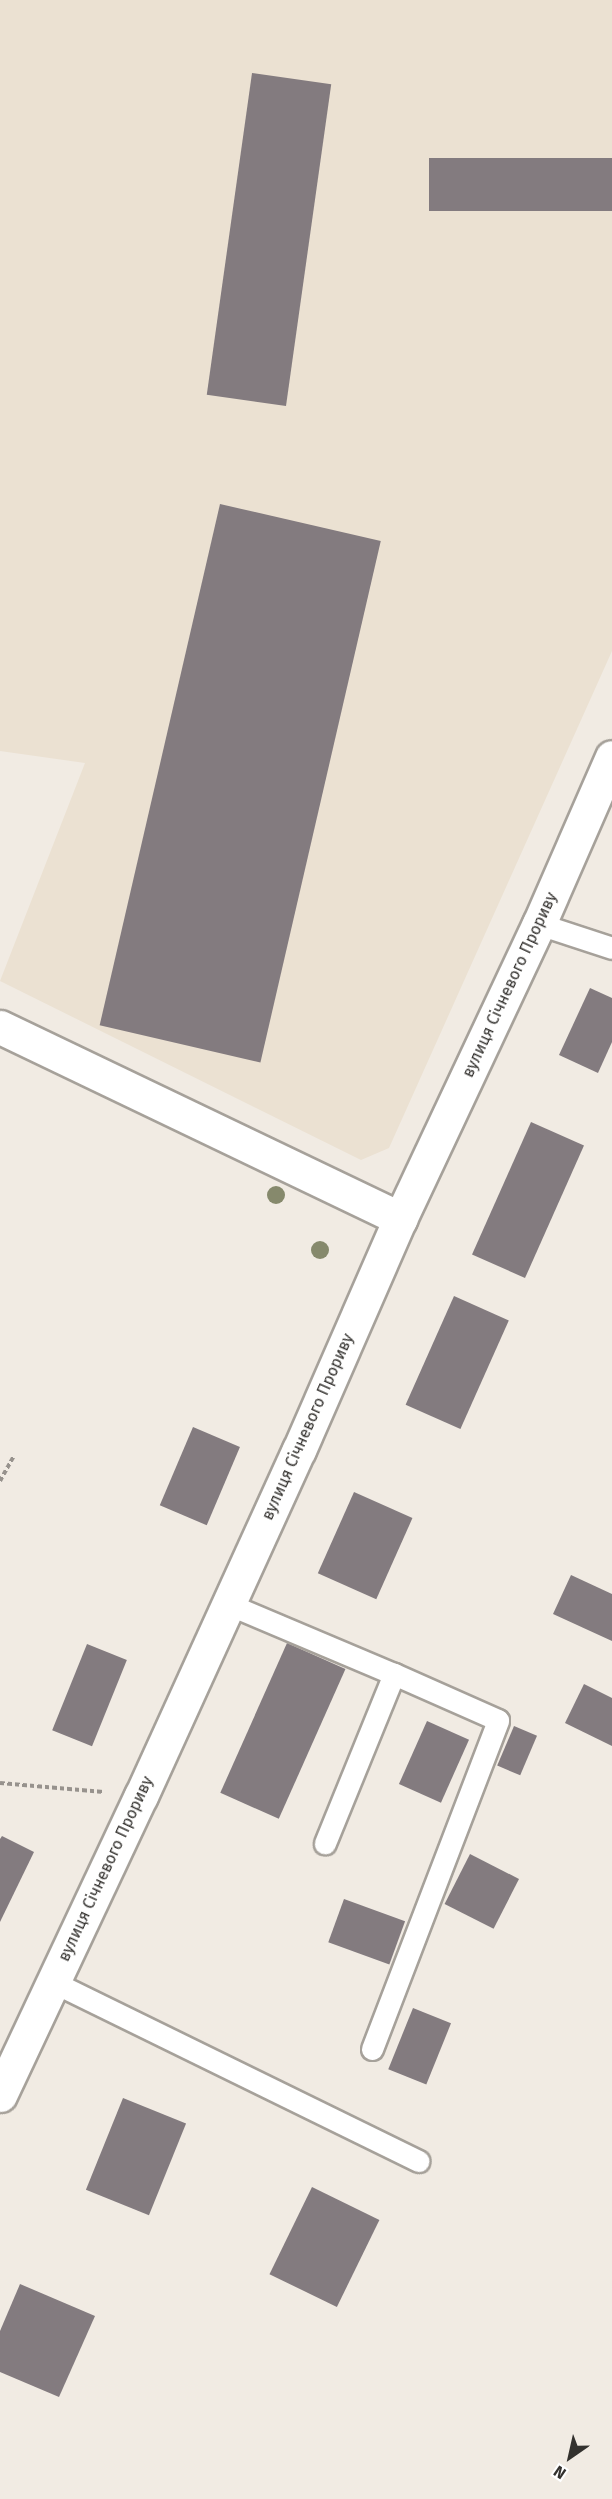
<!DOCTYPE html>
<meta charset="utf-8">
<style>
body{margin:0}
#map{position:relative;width:612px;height:2499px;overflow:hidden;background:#f1ebe3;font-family:"Fira Sans",sans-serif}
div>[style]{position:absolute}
.built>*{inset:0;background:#ebe1d2}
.building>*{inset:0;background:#837b7f;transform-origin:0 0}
.path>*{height:4px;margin-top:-2px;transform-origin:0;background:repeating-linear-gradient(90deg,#97928d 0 4.5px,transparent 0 7.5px)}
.roads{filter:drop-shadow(2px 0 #a6a19a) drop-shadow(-2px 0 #a6a19a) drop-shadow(0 2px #a6a19a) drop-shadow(0 -2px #a6a19a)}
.lane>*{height:21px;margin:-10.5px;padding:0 10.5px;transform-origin:10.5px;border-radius:10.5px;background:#fff}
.street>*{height:33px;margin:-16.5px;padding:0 16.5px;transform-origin:16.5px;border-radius:16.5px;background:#fff}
.trees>*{width:18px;height:18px;margin:-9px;border-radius:50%;background:#86896c}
span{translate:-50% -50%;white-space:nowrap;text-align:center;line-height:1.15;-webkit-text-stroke:4.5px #fff;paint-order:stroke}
.street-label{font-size:16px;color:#33312e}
.north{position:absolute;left:540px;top:2427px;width:60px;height:60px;-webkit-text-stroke:4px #fff;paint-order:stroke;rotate:214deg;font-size:16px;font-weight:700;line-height:24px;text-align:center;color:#33312e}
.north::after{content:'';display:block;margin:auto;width:21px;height:27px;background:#33312e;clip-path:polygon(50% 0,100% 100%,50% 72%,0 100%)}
</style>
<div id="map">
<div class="built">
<i style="clip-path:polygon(0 0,612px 0,612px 651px,389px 1148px,361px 1160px,0 981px,85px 763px,0 751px)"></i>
</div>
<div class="building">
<i style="left:252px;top:73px;width:80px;height:325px;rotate:8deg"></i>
<i style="left:612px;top:158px;width:53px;height:183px;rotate:90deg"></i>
<i style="left:220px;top:504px;width:165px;height:535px;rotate:13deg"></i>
<i style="clip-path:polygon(590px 988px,612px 998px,612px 1042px,598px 1073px,559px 1055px)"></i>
<i style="left:531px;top:1122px;width:58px;height:145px;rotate:24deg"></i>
<i style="left:454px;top:1296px;width:60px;height:119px;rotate:24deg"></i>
<i style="left:193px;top:1427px;width:51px;height:85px;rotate:23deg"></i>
<i style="left:354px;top:1492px;width:64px;height:89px;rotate:24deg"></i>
<i style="clip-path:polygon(571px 1575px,612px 1594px,612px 1641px,553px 1614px)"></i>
<i style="left:287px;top:1643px;width:64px;height:164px;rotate:24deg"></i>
<i style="left:87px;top:1644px;width:43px;height:93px;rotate:22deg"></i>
<i style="clip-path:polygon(584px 1684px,612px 1698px,612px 1746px,565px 1723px)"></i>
<i style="left:427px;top:1721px;width:46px;height:69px;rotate:24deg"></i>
<i style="left:514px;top:1726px;width:25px;height:43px;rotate:23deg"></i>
<i style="clip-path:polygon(2px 1836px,34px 1852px,0 1922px,0 1839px)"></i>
<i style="left:470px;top:1854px;width:55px;height:56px;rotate:27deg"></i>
<i style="left:344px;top:1899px;width:65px;height:46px;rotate:20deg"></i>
<i style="left:413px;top:2008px;width:41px;height:66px;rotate:22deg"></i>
<i style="left:123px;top:2098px;width:68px;height:99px;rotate:22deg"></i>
<i style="left:312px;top:2187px;width:75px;height:97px;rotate:26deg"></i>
<i style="clip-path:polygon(20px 2284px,95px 2316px,59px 2397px,0 2372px,0 2331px)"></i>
</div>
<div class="path">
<i style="left:0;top:1481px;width:29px;rotate:-61deg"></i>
<i style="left:0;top:1783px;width:104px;rotate:4.9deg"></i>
</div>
<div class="roads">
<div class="lane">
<i style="left:539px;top:924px;width:77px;rotate:18.2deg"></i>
<i style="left:228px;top:1604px;width:180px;rotate:22.9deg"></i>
<i style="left:394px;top:1674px;width:183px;rotate:112.2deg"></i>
<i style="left:53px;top:1982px;width:407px;rotate:26.1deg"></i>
<i style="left:372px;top:2049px;width:352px;rotate:-69deg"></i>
<i style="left:498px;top:1720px;width:114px;rotate:-156.1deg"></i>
</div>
<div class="street">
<i style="left:0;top:1027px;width:444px;rotate:25.6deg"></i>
<i style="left:0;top:2095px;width:331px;rotate:-64.8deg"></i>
<i style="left:141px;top:1796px;width:380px;rotate:-65.5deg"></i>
<i style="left:299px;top:1450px;width:252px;rotate:-66.4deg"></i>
<i style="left:400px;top:1219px;width:326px;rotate:-64.8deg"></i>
<i style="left:539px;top:924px;width:182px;rotate:-66.4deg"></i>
</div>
</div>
<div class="trees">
<i style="left:276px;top:1195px"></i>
<i style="left:320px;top:1250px"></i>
</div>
<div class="street-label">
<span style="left:510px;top:985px;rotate:-65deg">вулиця Січневого Прориву</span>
<span style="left:308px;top:1427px;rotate:-66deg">вулиця Січневого Прориву</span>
<span style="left:106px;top:1869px;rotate:-65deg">вулиця Січневого Прориву</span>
</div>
<div class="north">N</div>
</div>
